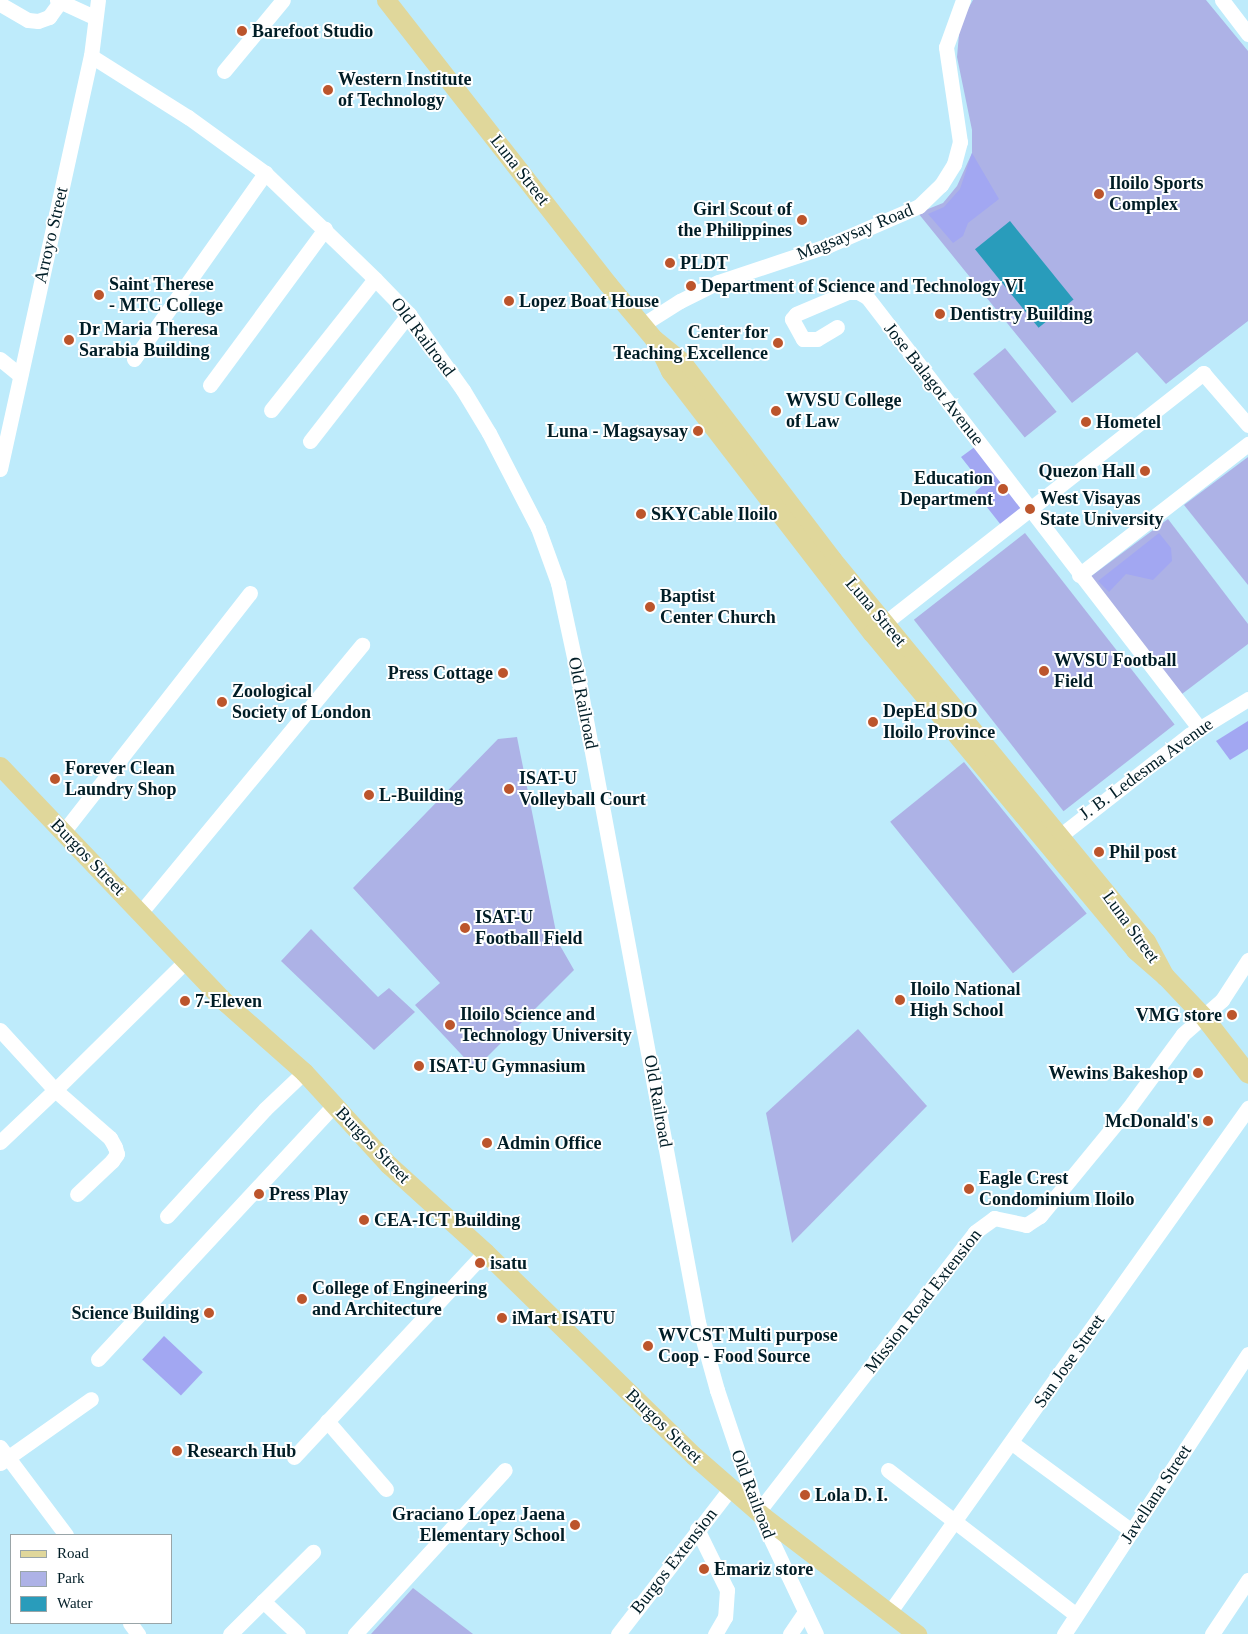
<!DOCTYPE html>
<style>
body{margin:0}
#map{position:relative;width:1248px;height:1634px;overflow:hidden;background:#beebfb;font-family:Georgia,serif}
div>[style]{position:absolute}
.green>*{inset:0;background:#adb2e6;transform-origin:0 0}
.forest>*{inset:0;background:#a2a7f2;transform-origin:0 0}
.water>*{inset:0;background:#299cbb;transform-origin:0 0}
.minor>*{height:15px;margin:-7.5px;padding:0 7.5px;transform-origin:7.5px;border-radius:7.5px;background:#fff}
.major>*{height:19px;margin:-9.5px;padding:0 9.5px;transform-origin:9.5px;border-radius:9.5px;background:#e0d79b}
.dots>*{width:14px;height:14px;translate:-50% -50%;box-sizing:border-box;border:2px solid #fff;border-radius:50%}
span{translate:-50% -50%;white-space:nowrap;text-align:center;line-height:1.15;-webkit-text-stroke:4px #fff;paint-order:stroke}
.poi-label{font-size:18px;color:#001d26;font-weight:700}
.left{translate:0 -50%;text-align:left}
.right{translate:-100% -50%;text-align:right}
.street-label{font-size:18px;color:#001d26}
.legend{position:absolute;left:10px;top:1534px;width:162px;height:90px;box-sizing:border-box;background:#fff;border:1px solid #99a5a8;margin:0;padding:6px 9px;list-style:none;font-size:15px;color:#001d26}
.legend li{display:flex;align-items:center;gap:10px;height:25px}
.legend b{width:25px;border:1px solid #99a5a8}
</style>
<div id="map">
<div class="green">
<i style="clip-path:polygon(973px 0,1206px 0,1248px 51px,1248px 321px,1166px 384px,1137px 352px,1072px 403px,918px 213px,943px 203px,957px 186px,972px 153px,972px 130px,957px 57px,960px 23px)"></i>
<i style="left:1005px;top:348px;width:82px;height:41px;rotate:51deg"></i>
<i style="clip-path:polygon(1248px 457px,1248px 585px,1184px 505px)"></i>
<i style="clip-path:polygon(1168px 519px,1248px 624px,1248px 644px,1182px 694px,1090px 577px)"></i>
<i style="left:1025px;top:533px;width:243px;height:141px;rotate:52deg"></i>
<i style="clip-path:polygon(517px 737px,558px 942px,574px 970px,475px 1069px,415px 1005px,440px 983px,353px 888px,498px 739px)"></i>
<i style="left:964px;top:762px;width:195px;height:95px;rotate:51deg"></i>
<i style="clip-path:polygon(311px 929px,378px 997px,389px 988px,415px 1012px,374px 1050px,281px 961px)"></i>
<i style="clip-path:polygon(858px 1029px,927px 1106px,792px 1243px,766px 1113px)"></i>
<i style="clip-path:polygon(413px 1588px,473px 1634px,371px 1634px)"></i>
</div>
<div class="forest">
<i style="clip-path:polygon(972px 153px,999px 199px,968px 223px,963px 236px,953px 243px,928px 214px,944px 207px,960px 189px)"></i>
<i style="clip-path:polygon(976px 446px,1025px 507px,1001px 525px,975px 492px,983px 485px,961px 457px)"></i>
<i style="clip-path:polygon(1159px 533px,1171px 548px,1172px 561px,1153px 580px,1126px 574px,1109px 592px,1098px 581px)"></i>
<i style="clip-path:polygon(1248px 721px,1248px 749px,1230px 760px,1216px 741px)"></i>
<i style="left:164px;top:1336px;width:53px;height:32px;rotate:43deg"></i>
</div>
<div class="water">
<i style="left:1010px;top:221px;width:101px;height:45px;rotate:51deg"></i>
</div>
<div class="minor">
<i style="left:57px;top:0;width:41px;rotate:24.7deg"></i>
<i style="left:1222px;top:0;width:43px;rotate:52.6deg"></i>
<i style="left:0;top:4px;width:32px;rotate:30deg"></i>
<i style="left:28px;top:20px;width:10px;rotate:6deg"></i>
<i style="left:38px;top:21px;width:12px;rotate:-20deg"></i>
<i style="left:49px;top:17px;width:19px;rotate:-54deg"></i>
<i style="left:91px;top:56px;width:115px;rotate:32.2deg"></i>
<i style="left:188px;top:117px;width:95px;rotate:36deg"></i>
<i style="left:265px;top:173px;width:153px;rotate:43.9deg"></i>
<i style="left:375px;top:279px;width:49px;rotate:45.8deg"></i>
<i style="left:409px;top:314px;width:93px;rotate:54.6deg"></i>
<i style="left:463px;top:390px;width:50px;rotate:58.8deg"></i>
<i style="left:489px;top:433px;width:107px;rotate:62.7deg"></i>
<i style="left:538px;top:528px;width:59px;rotate:70deg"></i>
<i style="left:558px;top:583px;width:85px;rotate:77.8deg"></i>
<i style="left:576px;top:666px;width:667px;rotate:79.46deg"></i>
<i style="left:698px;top:1322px;width:71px;rotate:74.4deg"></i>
<i style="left:717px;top:1390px;width:129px;rotate:71.4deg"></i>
<i style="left:758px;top:1512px;width:135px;rotate:64.6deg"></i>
<i style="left:224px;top:71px;width:92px;rotate:-50.3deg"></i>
<i style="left:642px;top:325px;width:45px;rotate:-32.3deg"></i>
<i style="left:680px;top:301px;width:42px;rotate:-26.6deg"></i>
<i style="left:718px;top:282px;width:117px;rotate:-18.4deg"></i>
<i style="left:829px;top:245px;width:98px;rotate:-23.4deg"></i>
<i style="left:919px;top:206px;width:30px;rotate:-44deg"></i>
<i style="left:941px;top:185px;width:25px;rotate:-58deg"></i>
<i style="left:954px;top:164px;width:23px;rotate:-75deg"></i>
<i style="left:960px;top:142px;width:96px;rotate:-98.4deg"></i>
<i style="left:946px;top:47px;width:50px;rotate:-70.1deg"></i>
<i style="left:837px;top:327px;width:23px;rotate:149deg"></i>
<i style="left:817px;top:339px;width:14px;rotate:180deg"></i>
<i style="left:803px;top:339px;width:23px;rotate:-119deg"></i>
<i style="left:792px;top:319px;width:6px;rotate:-51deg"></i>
<i style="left:796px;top:314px;width:56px;rotate:-22.9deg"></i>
<i style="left:848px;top:292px;width:10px"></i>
<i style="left:858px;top:292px;width:10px;rotate:29deg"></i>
<i style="left:867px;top:297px;width:544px;rotate:52.39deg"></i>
<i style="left:0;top:359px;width:26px;rotate:39deg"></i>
<i style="left:134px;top:359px;width:228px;rotate:-54.8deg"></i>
<i style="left:210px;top:385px;width:194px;rotate:-53.6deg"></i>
<i style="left:271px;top:410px;width:167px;rotate:-51.6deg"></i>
<i style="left:310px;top:441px;width:161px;rotate:-52.1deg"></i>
<i style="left:0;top:469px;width:423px;rotate:-77.6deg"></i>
<i style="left:91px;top:56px;width:56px;rotate:-82.9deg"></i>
<i style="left:1079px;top:575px;width:214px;rotate:-37.8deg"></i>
<i style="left:877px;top:629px;width:415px;rotate:-38.1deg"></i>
<i style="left:1203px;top:373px;width:69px;rotate:49.1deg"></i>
<i style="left:64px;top:831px;width:302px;rotate:-52deg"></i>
<i style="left:1052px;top:842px;width:174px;rotate:-38deg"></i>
<i style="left:1189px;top:735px;width:69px;rotate:-31.4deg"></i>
<i style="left:141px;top:912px;width:347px;rotate:-50.4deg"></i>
<i style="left:0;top:1030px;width:81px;rotate:47.5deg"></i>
<i style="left:55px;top:1090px;width:185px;rotate:-44.6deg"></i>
<i style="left:0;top:1142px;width:76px;rotate:-43.4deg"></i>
<i style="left:55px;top:1090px;width:73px;rotate:41.1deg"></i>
<i style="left:110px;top:1138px;width:10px;rotate:61deg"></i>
<i style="left:115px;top:1147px;width:7px;rotate:74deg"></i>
<i style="left:117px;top:1154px;width:9px;rotate:126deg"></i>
<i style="left:112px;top:1161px;width:48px;rotate:136.7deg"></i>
<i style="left:167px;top:1216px;width:145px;rotate:-47.5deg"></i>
<i style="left:265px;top:1109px;width:54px;rotate:-43.5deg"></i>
<i style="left:98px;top:1359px;width:347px;rotate:-47.1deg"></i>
<i style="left:327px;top:1421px;width:90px;rotate:49.1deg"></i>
<i style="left:1012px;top:1443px;width:149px;rotate:36.3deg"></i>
<i style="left:0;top:1447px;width:110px;rotate:53.1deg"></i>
<i style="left:294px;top:1457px;width:280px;rotate:-47deg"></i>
<i style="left:0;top:1463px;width:111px;rotate:-35.1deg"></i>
<i style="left:888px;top:1470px;width:237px;rotate:37.6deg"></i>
<i style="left:758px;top:1512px;width:354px;rotate:-52.2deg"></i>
<i style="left:975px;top:1232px;width:24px;rotate:-36deg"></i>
<i style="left:994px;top:1218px;width:33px;rotate:12deg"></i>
<i style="left:1026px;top:1225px;width:17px;rotate:-33deg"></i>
<i style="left:1040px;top:1216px;width:139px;rotate:-50.6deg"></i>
<i style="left:1128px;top:1109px;width:93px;rotate:-53.7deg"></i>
<i style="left:1183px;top:1034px;width:52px;rotate:-41.1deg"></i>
<i style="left:1222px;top:1000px;width:48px;rotate:-57deg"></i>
<i style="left:697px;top:1529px;width:68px;rotate:63.8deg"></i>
<i style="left:727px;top:1590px;width:27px;rotate:94deg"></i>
<i style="left:725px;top:1617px;width:20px;rotate:120deg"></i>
<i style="left:263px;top:1601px;width:48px;rotate:43.3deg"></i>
<i style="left:889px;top:1613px;width:620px;rotate:-54.59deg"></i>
<i style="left:130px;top:1623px;width:14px;rotate:54deg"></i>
<i style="left:230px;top:1634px;width:117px;rotate:-44.7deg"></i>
<i style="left:355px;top:1634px;width:222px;rotate:-47.6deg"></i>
<i style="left:618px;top:1634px;width:183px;rotate:-52.3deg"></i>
<i style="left:790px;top:1634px;width:27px;rotate:-56deg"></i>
<i style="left:1064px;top:1634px;width:335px;rotate:-56.7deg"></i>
<i style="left:1212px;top:1634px;width:65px;rotate:-56.3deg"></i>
</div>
<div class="major">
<i style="left:386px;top:0;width:360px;rotate:52deg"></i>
<i style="left:608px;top:284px;width:72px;rotate:50.1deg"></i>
<i style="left:654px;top:339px;width:36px;rotate:39deg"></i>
<i style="left:682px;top:362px;width:248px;rotate:52.7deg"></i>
<i style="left:832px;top:559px;width:494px;rotate:50.6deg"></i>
<i style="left:1146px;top:941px;width:40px;rotate:62deg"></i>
<i style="left:657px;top:344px;width:30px;rotate:64deg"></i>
<i style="left:670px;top:371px;width:331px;rotate:52.4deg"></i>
<i style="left:872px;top:633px;width:412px;rotate:50.3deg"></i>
<i style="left:1135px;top:950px;width:40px;rotate:41deg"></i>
<i style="left:1165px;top:976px;width:55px;rotate:46.5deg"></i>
<i style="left:1203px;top:1016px;width:73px;rotate:52.2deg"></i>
<i style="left:0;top:766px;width:327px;rotate:46.4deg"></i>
<i style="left:226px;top:1003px;width:104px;rotate:41.5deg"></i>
<i style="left:304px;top:1072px;width:126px;rotate:47.6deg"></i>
<i style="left:389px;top:1165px;width:130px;rotate:42.2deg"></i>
<i style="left:485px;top:1252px;width:292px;rotate:44.3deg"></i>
<i style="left:694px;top:1456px;width:93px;rotate:41.1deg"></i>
<i style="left:764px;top:1517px;width:193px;rotate:37.4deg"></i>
</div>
<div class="dots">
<i style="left:242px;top:31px;background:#bc552c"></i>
<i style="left:328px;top:90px;background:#bc552c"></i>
<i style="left:1099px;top:194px;background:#bc552c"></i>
<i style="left:802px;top:220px;background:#bc552c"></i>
<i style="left:670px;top:263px;background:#bc552c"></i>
<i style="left:691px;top:286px;background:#bc552c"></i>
<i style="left:99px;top:295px;background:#bc552c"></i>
<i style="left:509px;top:301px;background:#bc552c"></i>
<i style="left:940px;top:314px;background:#bc552c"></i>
<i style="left:69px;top:340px;background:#bc552c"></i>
<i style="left:778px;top:343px;background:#bc552c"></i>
<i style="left:776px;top:411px;background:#bc552c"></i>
<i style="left:1086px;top:422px;background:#bc552c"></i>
<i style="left:698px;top:431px;background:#bc552c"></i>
<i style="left:1145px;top:471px;background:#bc552c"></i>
<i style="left:1003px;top:489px;background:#bc552c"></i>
<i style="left:1030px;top:509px;background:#bc552c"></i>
<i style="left:641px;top:514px;background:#bc552c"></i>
<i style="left:650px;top:607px;background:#bc552c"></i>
<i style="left:1044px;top:671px;background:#bc552c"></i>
<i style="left:503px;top:673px;background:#bc552c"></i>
<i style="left:222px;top:702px;background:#bc552c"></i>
<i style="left:873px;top:722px;background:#bc552c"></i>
<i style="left:55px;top:779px;background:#bc552c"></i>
<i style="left:509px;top:789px;background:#bc552c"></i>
<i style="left:369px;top:795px;background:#bc552c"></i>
<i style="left:1099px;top:852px;background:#bc552c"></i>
<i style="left:465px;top:928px;background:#bc552c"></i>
<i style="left:900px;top:1000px;background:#bc552c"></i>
<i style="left:185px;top:1001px;background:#bc552c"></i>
<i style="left:1232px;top:1015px;background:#bc552c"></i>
<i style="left:450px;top:1025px;background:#bc552c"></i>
<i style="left:419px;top:1066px;background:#bc552c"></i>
<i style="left:1198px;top:1073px;background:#bc552c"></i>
<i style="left:1208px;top:1121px;background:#bc552c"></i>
<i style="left:487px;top:1143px;background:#bc552c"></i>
<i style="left:969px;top:1189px;background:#bc552c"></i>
<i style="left:259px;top:1194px;background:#bc552c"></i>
<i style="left:364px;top:1220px;background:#bc552c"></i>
<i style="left:480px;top:1263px;background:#bc552c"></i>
<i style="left:302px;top:1299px;background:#bc552c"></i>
<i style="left:209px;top:1313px;background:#bc552c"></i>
<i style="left:502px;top:1318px;background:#bc552c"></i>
<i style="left:648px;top:1346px;background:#bc552c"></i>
<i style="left:177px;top:1451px;background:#bc552c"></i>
<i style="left:805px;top:1495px;background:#bc552c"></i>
<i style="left:575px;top:1525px;background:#bc552c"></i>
<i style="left:704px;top:1569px;background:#bc552c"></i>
</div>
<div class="poi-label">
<span class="left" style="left:252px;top:31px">Barefoot Studio</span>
<span class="left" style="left:338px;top:90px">Western Institute<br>of Technology</span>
<span class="left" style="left:1109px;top:194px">Iloilo Sports<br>Complex</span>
<span class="right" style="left:792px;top:220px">Girl Scout of<br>the Philippines</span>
<span class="left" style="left:680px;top:263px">PLDT</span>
<span class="left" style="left:109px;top:295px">Saint Therese<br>- MTC College</span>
<span class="left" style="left:701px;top:286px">Department of Science and Technology VI</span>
<span class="left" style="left:519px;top:301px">Lopez Boat House</span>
<span class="left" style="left:950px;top:314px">Dentistry Building</span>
<span class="left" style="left:79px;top:340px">Dr Maria Theresa<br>Sarabia Building</span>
<span class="right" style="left:768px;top:343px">Center for<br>Teaching Excellence</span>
<span class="left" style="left:786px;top:411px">WVSU College<br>of Law</span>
<span class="left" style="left:1096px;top:422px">Hometel</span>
<span class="right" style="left:688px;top:431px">Luna - Magsaysay</span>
<span class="right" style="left:1135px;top:471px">Quezon Hall</span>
<span class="right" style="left:993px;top:489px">Education<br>Department</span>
<span class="left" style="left:1040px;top:509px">West Visayas<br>State University</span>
<span class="left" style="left:651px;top:514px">SKYCable Iloilo</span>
<span class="left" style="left:660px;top:607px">Baptist<br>Center Church</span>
<span class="left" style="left:1054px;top:671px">WVSU Football<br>Field</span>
<span class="right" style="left:493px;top:673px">Press Cottage</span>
<span class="left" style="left:232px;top:702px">Zoological<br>Society of London</span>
<span class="left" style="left:883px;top:722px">DepEd SDO<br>Iloilo Province</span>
<span class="left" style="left:65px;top:779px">Forever Clean<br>Laundry Shop</span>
<span class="left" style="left:519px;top:789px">ISAT-U<br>Volleyball Court</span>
<span class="left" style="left:379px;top:795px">L-Building</span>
<span class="left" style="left:1109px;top:852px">Phil post</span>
<span class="left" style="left:475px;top:928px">ISAT-U<br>Football Field</span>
<span class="left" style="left:910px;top:1000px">Iloilo National<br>High School</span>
<span class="left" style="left:195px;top:1001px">7-Eleven</span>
<span class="left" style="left:460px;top:1025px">Iloilo Science and<br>Technology University</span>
<span class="right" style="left:1222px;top:1015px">VMG store</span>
<span class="left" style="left:429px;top:1066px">ISAT-U Gymnasium</span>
<span class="right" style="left:1188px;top:1073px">Wewins Bakeshop</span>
<span class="right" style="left:1198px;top:1121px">McDonald's</span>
<span class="left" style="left:497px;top:1143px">Admin Office</span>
<span class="left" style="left:979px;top:1189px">Eagle Crest<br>Condominium Iloilo</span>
<span class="left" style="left:269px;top:1194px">Press Play</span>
<span class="left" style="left:374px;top:1220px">CEA-ICT Building</span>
<span class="left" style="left:490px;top:1263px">isatu</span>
<span class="left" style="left:312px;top:1299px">College of Engineering<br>and Architecture</span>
<span class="right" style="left:199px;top:1313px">Science Building</span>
<span class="left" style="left:512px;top:1318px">iMart ISATU</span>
<span class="left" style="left:658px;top:1346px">WVCST Multi purpose<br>Coop - Food Source</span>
<span class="left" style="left:187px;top:1451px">Research Hub</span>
<span class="left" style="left:815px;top:1495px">Lola D. I.</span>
<span class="right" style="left:565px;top:1525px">Graciano Lopez Jaena<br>Elementary School</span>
<span class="left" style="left:714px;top:1569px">Emariz store</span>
</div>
<div class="street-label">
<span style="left:520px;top:170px;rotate:52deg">Luna Street</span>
<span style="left:855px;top:232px;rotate:-22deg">Magsaysay Road</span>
<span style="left:51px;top:235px;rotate:-77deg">Arroyo Street</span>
<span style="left:423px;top:337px;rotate:53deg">Old Railroad</span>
<span style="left:934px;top:384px;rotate:52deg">Jose Balagot Avenue</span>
<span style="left:876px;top:612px;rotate:50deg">Luna Street</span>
<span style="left:583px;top:703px;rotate:79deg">Old Railroad</span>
<span style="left:1146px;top:769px;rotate:-36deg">J. B. Ledesma Avenue</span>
<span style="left:88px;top:857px;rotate:46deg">Burgos Street</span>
<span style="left:1131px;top:927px;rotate:54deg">Luna Street</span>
<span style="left:658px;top:1101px;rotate:80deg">Old Railroad</span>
<span style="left:373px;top:1145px;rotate:46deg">Burgos Street</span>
<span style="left:923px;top:1301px;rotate:-52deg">Mission Road Extension</span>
<span style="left:1069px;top:1361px;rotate:-55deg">San Jose Street</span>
<span style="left:664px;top:1426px;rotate:44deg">Burgos Street</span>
<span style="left:753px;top:1494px;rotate:69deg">Old Railroad</span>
<span style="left:1156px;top:1494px;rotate:-57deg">Javellana Street</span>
<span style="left:674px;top:1561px;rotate:-52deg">Burgos Extension</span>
</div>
<ul class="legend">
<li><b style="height:6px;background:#e0d79b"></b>Road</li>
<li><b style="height:14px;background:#adb2e6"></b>Park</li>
<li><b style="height:14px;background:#299cbb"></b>Water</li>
</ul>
</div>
